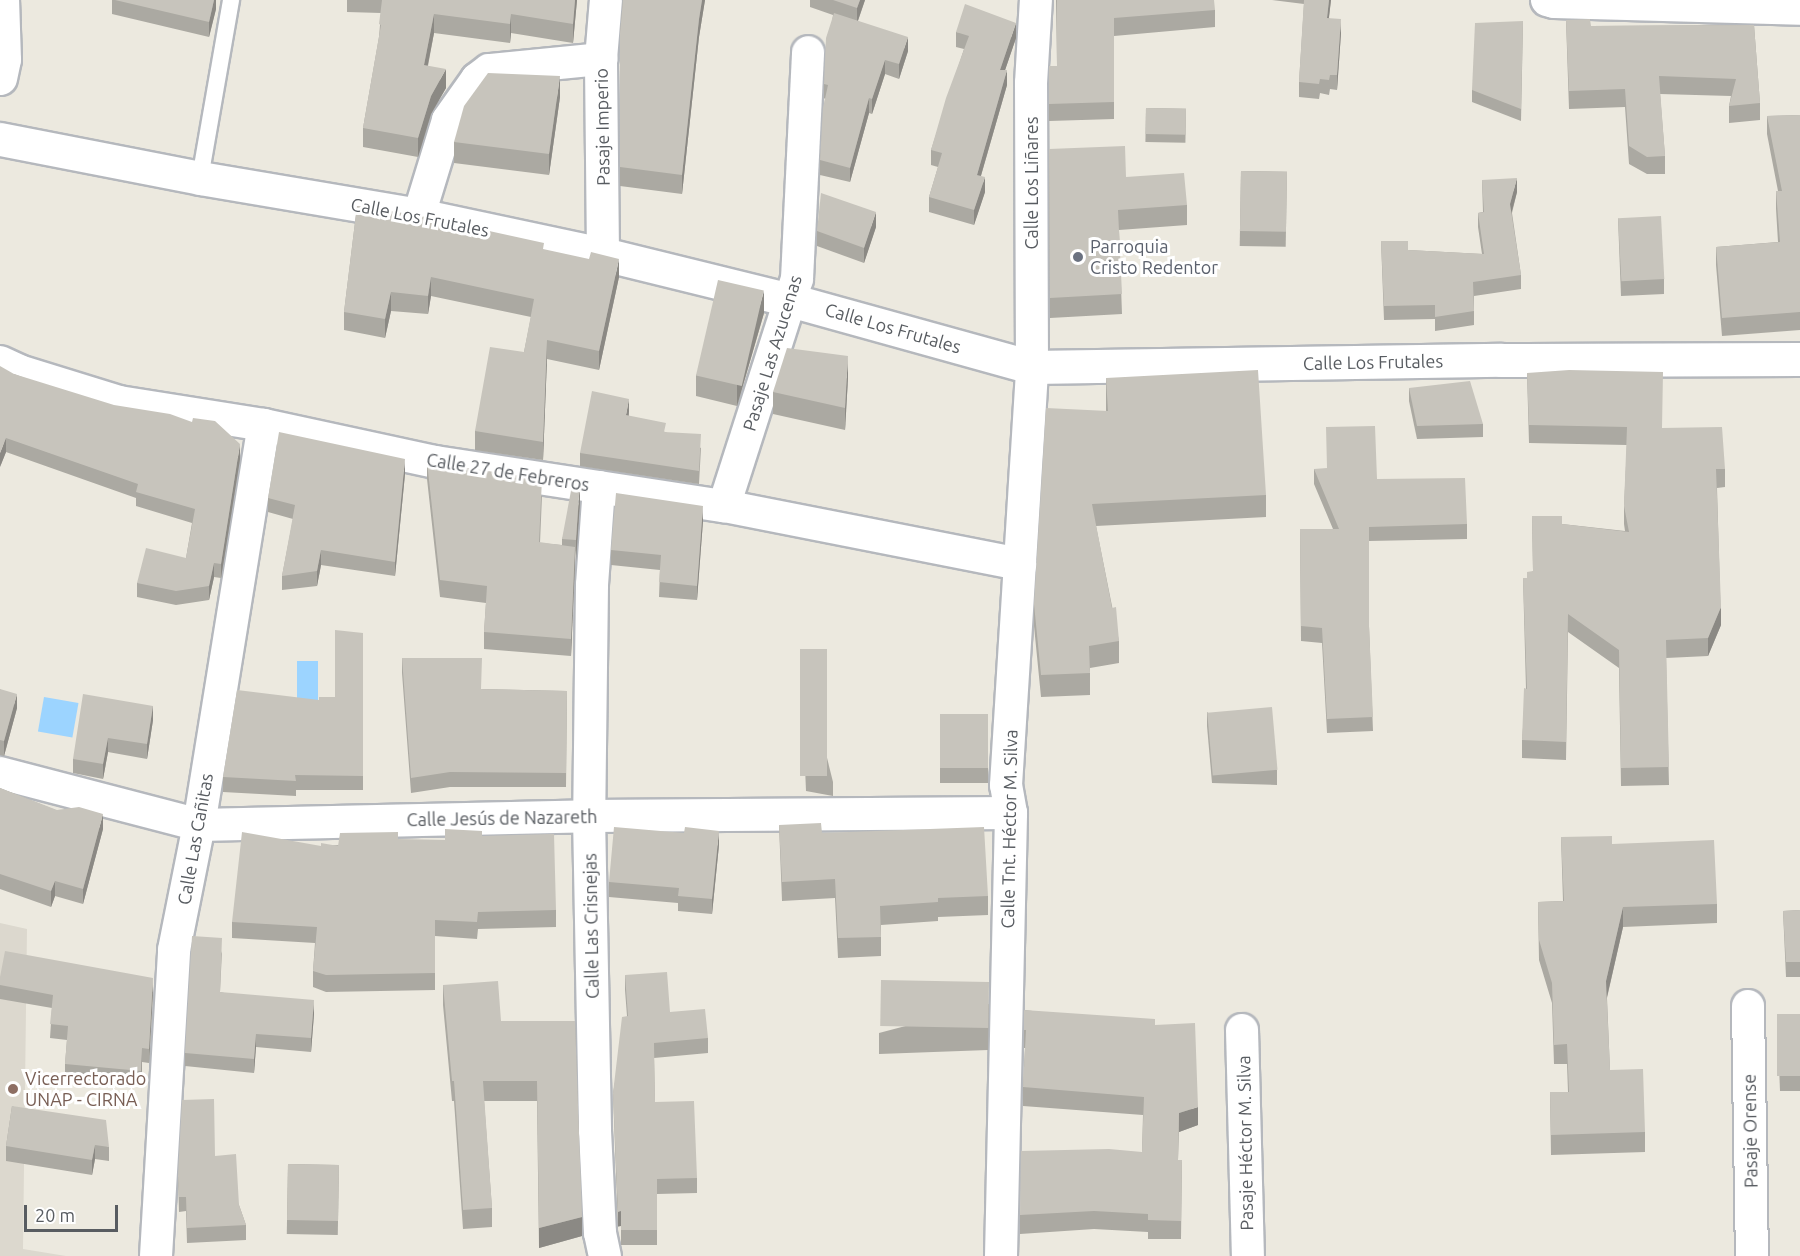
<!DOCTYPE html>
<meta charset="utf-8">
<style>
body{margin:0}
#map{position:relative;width:1800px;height:1256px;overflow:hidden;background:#ece9df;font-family:Ubuntu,sans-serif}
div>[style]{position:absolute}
.education>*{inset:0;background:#dcd8ce}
.water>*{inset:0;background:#9cd4ff;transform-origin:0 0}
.roads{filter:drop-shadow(2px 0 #b5b8bd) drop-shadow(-2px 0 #b5b8bd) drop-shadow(0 2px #b5b8bd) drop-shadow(0 -2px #b5b8bd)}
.service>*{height:16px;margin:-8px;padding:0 8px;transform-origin:8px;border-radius:8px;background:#fff}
.minor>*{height:32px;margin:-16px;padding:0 16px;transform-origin:16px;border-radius:16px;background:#fff}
.tertiary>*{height:33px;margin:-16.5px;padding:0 16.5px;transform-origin:16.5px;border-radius:16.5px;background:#fff}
.wall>*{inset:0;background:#aba9a2;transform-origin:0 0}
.shaded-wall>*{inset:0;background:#8b8984;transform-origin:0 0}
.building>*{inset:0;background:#c7c4bc;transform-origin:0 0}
.dots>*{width:16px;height:16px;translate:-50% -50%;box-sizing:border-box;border:3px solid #fff;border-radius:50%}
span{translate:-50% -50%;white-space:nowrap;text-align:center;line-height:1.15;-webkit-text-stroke:6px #fff;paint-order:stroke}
.street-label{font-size:18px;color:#585c61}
.worship-label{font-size:18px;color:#5b616d}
.left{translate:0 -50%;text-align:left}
.education-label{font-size:18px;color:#785e54}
.scale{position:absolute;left:24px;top:1205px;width:94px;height:27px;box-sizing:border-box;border:3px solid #585c61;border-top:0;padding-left:8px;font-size:18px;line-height:21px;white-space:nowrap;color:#585c61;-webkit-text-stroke:4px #fff;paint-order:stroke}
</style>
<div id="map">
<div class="education">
<i style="clip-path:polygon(0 923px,27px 929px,23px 1249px,66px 1256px,0 1256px)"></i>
</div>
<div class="water">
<i style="left:297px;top:661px;width:21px;height:43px"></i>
<i style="left:44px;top:697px;width:35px;height:35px;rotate:10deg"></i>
</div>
<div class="roads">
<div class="service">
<i style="left:200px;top:178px;width:181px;rotate:-80.1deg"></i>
</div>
<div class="minor">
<i style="left:1547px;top:0;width:7px;rotate:16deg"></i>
<i style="left:1554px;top:2px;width:246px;rotate:1.6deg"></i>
<i style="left:419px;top:215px;width:99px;rotate:-73deg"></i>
<i style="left:448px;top:120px;width:50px;rotate:-54.7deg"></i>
<i style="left:477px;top:79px;width:15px;rotate:-37deg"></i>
<i style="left:489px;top:70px;width:113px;rotate:-5.6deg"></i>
<i style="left:603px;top:254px;width:195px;rotate:-90.6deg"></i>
<i style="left:601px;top:59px;width:59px;rotate:-85.2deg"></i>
<i style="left:0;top:362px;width:21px;rotate:25deg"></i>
<i style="left:19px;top:371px;width:105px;rotate:17.2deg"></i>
<i style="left:119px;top:402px;width:147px;rotate:9deg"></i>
<i style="left:264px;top:425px;width:175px;rotate:12.2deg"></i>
<i style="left:435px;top:462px;width:292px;rotate:8.7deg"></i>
<i style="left:724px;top:506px;width:302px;rotate:11.1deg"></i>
<i style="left:599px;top:487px;width:98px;rotate:94.1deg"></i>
<i style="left:592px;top:585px;width:231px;rotate:90.7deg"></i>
<i style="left:589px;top:816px;width:315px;rotate:88.9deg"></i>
<i style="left:595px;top:1131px;width:102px;rotate:87.2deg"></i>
<i style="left:600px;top:1233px;width:24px;rotate:78deg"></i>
<i style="left:724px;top:506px;width:238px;rotate:-72.2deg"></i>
<i style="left:797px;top:279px;width:227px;rotate:-87.2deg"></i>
<i style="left:0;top:773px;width:206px;rotate:14.6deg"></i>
<i style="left:199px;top:825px;width:390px;rotate:-1.3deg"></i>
<i style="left:589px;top:816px;width:422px;rotate:-0.4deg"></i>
<i style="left:1748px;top:1006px;width:250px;rotate:89.1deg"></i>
<i style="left:1242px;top:1030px;width:226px;rotate:88.5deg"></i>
<i style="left:156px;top:1256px;width:307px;rotate:-86.6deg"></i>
<i style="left:174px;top:950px;width:127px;rotate:-78.7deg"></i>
<i style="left:199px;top:825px;width:405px;rotate:-80.8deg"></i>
<i style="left:1001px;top:1256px;width:443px;rotate:-88.7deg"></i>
<i style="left:1011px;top:813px;width:28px;rotate:-100deg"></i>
<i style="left:1006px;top:785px;width:419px;rotate:-86.4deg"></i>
<i style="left:1032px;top:367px;width:284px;rotate:-90.2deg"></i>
<i style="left:1031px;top:83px;width:83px;rotate:-86.6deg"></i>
</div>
<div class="tertiary">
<i style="left:0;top:78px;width:19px;rotate:-78deg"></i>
<i style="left:4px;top:59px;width:59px;rotate:-91.9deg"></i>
<i style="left:0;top:139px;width:204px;rotate:11deg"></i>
<i style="left:200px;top:178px;width:222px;rotate:9.6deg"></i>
<i style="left:419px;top:215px;width:188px;rotate:12deg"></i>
<i style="left:603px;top:254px;width:193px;rotate:13.8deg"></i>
<i style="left:790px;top:300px;width:251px;rotate:15.5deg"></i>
<i style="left:1032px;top:367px;width:469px;rotate:-0.9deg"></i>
<i style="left:1501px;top:360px;width:299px;rotate:-0.2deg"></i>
</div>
</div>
<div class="wall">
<i style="clip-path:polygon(112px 0,216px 0,216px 9px,209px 37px,112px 14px)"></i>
<i style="clip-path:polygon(347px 0,577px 0,573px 43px,511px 33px,510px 43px,434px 33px,428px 66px,446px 88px,431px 114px,418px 157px,363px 147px,363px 128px,379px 37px,381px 13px,347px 12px)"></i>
<i style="clip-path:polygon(623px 0,705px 0,699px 37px,682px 194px,620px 186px,620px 33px)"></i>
<i style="clip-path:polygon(810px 0,865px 0,858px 21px,908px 51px,899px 79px,885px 74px,872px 114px,869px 113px,850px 182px,820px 175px,820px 160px,825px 99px,824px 98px,824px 84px,833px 15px,810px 7px)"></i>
<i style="clip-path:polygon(1056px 0,1215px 10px,1215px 27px,1114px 36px,1114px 119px,1049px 121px,1049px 66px,1057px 66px)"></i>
<i style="clip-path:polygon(1272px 0,1331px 0,1329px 18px,1341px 33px,1337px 90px,1330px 89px,1329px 95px,1320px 93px,1319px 99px,1299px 97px,1299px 82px,1304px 4px)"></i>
<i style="clip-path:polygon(1566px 20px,1591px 26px,1754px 25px,1760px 103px,1760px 120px,1729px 123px,1729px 106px,1731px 96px,1660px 94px,1665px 156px,1665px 174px,1647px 174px,1629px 164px,1625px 107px,1569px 109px)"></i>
<i style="clip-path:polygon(1523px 21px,1521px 121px,1472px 102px,1472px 90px)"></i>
<i style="clip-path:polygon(956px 32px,1016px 38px,1005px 70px,1007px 85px,981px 176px,985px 192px,974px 225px,929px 212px,929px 197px,938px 167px,931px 165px,931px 150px,964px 49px,956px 47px)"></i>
<i style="clip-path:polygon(560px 97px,549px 175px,454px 163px,454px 142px)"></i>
<i style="left:1146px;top:108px;width:40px;height:34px;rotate:1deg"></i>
<i style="clip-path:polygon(1800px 115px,1800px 330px,1722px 336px,1716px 265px,1716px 247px,1778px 242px,1776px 209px,1776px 191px,1778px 191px,1767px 134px,1767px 116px)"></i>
<i style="clip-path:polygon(1049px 149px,1126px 177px,1187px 205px,1187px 225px,1119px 230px,1122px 314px,1050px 318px)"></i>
<i style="left:1241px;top:171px;width:46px;height:75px;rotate:1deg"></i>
<i style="clip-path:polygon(1482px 180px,1517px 192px,1512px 213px,1521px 275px,1521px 289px,1474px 296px,1474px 325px,1435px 331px,1435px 319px,1384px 320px,1381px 241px,1408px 250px,1482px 254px,1478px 227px,1478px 213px,1483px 212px)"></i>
<i style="clip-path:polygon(357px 206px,544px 250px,619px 277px,599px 370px,547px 359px,543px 460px,475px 450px,475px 431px,524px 352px,531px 317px,431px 296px,428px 314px,391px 311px,385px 338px,344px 330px,344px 312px)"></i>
<i style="clip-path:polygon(1618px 218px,1664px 279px,1664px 294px,1621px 296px)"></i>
<i style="clip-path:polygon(876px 227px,864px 263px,817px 246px,817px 231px)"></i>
<i style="clip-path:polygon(764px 313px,737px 406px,696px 396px,696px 375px)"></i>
<i style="clip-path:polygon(1527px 373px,1662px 428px,1725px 469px,1725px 487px,1717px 488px,1721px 625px,1708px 656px,1666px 658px,1669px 785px,1621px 786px,1619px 668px,1568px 632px,1566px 760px,1522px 758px,1522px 740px,1526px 689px,1523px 578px,1527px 578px,1533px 571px,1532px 516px,1562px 524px,1625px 531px,1624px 524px,1624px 506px,1627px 445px,1529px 443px)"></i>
<i style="clip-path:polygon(14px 374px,240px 459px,221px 578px,214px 577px,209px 600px,176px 605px,137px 597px,137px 583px,186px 558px,192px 523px,136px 506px,136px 498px,6px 452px,0 467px)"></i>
<i style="clip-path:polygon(848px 378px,845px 430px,773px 414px,773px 392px)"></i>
<i style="clip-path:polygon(1106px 378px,1266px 495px,1266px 517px,1096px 526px,1119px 641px,1119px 663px,1090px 668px,1090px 695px,1041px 697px,1034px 626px,1034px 604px,1106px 411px)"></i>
<i style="clip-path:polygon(1409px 388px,1483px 424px,1483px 437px,1417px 439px,1409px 401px)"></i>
<i style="clip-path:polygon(629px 412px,629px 416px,701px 448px,699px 484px,580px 466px,580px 453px)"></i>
<i style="clip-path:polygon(427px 462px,542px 496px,540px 543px,562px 545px,562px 539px,580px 502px,575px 562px,571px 656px,484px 649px,484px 632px,486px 603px,440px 597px,427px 479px)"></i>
<i style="clip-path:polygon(1314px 469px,1377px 479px,1467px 524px,1467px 539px,1369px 541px,1369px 626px,1373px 731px,1327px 733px,1322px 643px,1301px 641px,1300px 529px,1333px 529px,1314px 484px)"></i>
<i style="clip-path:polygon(405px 474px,395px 576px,321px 565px,317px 586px,282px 590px,282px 576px,293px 519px,268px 512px,268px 498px)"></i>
<i style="clip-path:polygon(703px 521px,697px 600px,659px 597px,660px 570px,611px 565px,611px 550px)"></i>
<i style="clip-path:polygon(363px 633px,363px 790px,296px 790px,296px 796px,223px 792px,223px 777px,319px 700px,335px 697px)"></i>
<i style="clip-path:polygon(800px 649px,833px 782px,833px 796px,806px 791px)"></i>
<i style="clip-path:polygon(402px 658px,481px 689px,567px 691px,566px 787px,450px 787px,411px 793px,402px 673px)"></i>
<i style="clip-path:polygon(0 689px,17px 708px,4px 756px,0 755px)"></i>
<i style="clip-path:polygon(153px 706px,153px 720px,147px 759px,108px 752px,103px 779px,73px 773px,73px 759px)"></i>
<i style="clip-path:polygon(1207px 712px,1277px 770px,1277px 785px,1212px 783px,1207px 726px)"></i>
<i style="left:988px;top:714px;width:69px;height:48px;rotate:90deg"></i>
<i style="clip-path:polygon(0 788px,103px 829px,83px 904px,55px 896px,51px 907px,0 889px)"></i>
<i style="clip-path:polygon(779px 825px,822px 833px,988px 896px,988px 915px,938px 917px,938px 921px,881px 925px,881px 956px,838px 958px,835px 898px,782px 901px)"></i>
<i style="clip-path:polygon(482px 836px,556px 910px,556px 927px,478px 929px,477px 939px,435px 936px,435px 990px,326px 992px,313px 987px,313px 971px,315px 943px,232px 938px,232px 922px,321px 846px,445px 840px)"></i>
<i style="clip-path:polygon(1561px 837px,1612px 844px,1717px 904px,1717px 923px,1623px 927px,1607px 998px,1610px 1070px,1645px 1132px,1645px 1152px,1551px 1155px,1550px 1092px,1568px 1092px,1567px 1064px,1554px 1064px,1552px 1003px,1539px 960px,1538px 902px,1563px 901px)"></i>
<i style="clip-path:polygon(719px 845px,712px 914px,678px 911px,678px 903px,609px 897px,609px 882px)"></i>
<i style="clip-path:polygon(1800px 910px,1800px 977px,1786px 977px,1783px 911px)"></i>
<i style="clip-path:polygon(222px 951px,220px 992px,314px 1014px,311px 1052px,256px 1047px,254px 1073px,185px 1066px,185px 1053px)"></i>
<i style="clip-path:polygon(625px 975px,670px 1012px,708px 1038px,708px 1053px,654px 1058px,655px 1102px,697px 1178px,697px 1193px,657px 1194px,657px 1245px,621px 1245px,621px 1226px,618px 1227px,613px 1093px,627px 1016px,625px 990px)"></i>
<i style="clip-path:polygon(0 977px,153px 992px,149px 1063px,142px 1062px,141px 1085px,65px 1078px,65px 1064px,67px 1040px,50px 1038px,52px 1008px,0 999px)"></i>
<i style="clip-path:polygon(443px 985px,501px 1021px,575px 1021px,582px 1236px,539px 1248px,537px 1101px,484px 1101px,492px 1208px,492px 1227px,463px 1229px,454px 1101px,452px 1101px,443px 1005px)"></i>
<i style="clip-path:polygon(989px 1004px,988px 1050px,879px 1054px,879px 1033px)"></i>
<i style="clip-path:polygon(1024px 1010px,1155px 1025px,1198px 1125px,1179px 1132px,1178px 1160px,1182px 1160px,1181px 1239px,1148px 1239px,1148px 1232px,1094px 1229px,1020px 1234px,1020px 1215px,1142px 1152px,1143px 1115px,1023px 1106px,1023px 1087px,1025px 1048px,1024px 1048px)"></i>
<i style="clip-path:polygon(1800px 1014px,1800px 1091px,1780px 1091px,1777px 1015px)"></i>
<i style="clip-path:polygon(12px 1106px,109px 1147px,109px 1161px,95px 1159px,92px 1175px,6px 1161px,6px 1146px)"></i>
<i style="clip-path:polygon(215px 1156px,239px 1205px,246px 1225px,246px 1240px,187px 1243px,186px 1211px,179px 1212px,178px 1176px)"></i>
<i style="left:288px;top:1164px;width:51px;height:70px;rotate:1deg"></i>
</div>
<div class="shaded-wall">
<i style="clip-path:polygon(214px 0,216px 0,216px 9px,209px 37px,209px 22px)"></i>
<i style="clip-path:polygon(575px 0,577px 0,573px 43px,573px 24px)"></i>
<i style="clip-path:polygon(702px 0,705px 0,699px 37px,682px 194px,682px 175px,699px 19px)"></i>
<i style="clip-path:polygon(860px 0,865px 0,857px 23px,857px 8px)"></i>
<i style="clip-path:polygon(1329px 0,1331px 0,1327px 32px,1327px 18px)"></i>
<i style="clip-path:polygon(434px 14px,434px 33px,424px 84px,424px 65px)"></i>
<i style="clip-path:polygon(511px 14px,511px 33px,510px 43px,510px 24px)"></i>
<i style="clip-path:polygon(1341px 19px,1341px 33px,1337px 90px,1337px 75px)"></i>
<i style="clip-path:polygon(1016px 23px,1016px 38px,1000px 85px,1000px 70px)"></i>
<i style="clip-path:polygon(908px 37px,908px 51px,899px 79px,899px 64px)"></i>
<i style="clip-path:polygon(885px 60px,885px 74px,872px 114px,872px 99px)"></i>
<i style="clip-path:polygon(446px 69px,446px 88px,431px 114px,418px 157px,418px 138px,431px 96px)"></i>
<i style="clip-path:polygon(1007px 70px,1007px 85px,977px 189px,977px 175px)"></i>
<i style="clip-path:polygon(560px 76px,560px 97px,549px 175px,549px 154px)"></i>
<i style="clip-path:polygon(869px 98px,869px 113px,850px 182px,850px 168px)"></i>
<i style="clip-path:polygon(985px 177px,985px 192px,974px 225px,974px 210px)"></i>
<i style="clip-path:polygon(1517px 178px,1517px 192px,1510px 218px,1510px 204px)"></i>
<i style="clip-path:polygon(876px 212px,876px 227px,864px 263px,864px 248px)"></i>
<i style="clip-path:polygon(619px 259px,619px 277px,599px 370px,599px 351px)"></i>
<i style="clip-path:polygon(431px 277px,431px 296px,428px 314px,428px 296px)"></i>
<i style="clip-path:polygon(764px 291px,764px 313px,737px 406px,737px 384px)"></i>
<i style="clip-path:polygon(391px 292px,391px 311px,385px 338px,385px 319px)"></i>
<i style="clip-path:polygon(547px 340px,547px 359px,543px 460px,543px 442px)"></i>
<i style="clip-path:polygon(848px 356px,848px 378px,845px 430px,845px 408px)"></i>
<i style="clip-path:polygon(629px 399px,629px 412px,626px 428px,626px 415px)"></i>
<i style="clip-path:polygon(6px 438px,6px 452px,0 467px,0 453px)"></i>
<i style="clip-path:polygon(240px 444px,240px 459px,221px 578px,221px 564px)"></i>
<i style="clip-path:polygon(405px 459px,405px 474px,395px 576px,395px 562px)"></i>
<i style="clip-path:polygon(580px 481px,580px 502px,576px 562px,576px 540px)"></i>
<i style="clip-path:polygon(703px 506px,703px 521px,697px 600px,697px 586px)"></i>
<i style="clip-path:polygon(575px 547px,575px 564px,571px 656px,571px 639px)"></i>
<i style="clip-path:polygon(321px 550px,321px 565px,317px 586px,317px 571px)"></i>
<i style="clip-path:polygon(214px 563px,214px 577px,209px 600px,209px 586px)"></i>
<i style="clip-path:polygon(1721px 607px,1721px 625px,1708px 656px,1708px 638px)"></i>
<i style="clip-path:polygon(17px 694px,17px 708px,4px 756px,4px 741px)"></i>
<i style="clip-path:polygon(153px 706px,153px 720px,147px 759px,147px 744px)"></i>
<i style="clip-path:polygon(108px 738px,108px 752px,103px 779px,103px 764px)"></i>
<i style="clip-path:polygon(103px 814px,103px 829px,83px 904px,83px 889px)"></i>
<i style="clip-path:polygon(719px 831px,719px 845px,712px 914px,712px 899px)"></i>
<i style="clip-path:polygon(55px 881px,55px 896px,51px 907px,51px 891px)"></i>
<i style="clip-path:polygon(1623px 907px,1623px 927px,1606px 1001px,1606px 981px)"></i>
<i style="clip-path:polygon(153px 978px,153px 992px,149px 1063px,149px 1049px)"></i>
<i style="clip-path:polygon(314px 1000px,314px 1014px,311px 1052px,311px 1038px)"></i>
<i style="clip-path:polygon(256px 1034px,256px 1047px,254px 1073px,254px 1059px)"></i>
<i style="clip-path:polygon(142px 1048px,142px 1062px,141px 1085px,141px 1071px)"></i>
<i style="clip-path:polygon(1198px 1107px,1198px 1125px,1179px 1132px,1179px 1113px)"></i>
<i style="clip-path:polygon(95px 1145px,95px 1159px,92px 1175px,92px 1160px)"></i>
<i style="left:621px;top:1211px;width:15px;height:3px;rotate:90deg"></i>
<i style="clip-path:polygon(582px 1217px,582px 1236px,539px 1248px,539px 1228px)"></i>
</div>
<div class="building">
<i style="clip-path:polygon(115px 0,214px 0,209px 22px)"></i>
<i style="clip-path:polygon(382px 0,575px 0,573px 24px,511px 14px,510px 24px,434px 14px,424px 65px,446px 69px,431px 96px,418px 138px,363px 128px,381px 25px,379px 24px)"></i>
<i style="clip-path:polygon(623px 0,702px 0,699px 19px,682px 175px,620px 167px,620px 33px)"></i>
<i style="clip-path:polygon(833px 0,860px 0,857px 8px)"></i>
<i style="clip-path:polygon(1057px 0,1214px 0,1215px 10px,1114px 18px,1114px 102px,1049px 104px,1049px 66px,1057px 66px)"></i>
<i style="clip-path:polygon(1304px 0,1329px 0,1327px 18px,1341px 19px,1337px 75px,1330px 75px,1329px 80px,1320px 79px,1319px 84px,1299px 82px)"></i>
<i style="clip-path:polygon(965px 4px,1016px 23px,1000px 70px,1007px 70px,977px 175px,985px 177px,974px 210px,929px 197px,942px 153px,931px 150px,946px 98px,969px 36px,956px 32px)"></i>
<i style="clip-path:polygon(834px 13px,908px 37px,899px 64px,885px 60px,872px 99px,869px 98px,850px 168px,820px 160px,823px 108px,828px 85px,824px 84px,826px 38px)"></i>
<i style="clip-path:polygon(1590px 19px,1591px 26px,1754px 25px,1760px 103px,1729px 106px,1736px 79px,1659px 76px,1665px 156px,1647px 157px,1629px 146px,1625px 89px,1569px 91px,1566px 20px)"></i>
<i style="clip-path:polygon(1523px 21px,1521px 109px,1472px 90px,1475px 23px)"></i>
<i style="clip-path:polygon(488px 73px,560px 76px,549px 154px,454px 142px,464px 106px)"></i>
<i style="left:1146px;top:108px;width:40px;height:26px;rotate:1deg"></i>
<i style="clip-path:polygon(1800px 115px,1800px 312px,1722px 318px,1716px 247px,1780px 242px,1776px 191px,1782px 191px,1767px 116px)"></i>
<i style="clip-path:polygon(1125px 146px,1126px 177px,1184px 173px,1187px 205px,1118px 210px,1122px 294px,1050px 298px,1049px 149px)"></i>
<i style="left:1241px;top:171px;width:46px;height:60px;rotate:1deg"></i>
<i style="clip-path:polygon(1517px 178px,1510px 204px,1521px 275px,1473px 282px,1474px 311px,1435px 317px,1435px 305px,1384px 306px,1381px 241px,1408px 241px,1408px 250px,1484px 254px,1478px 213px,1484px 212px,1482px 180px)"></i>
<i style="clip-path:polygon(821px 193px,876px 212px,864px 248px,817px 231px)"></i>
<i style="clip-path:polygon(357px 206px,416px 215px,544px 243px,543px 249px,589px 259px,591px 252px,619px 259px,599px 351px,547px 340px,543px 442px,475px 431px,490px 347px,524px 352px,534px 299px,431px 277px,428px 296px,391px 292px,385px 319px,344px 312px)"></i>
<i style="left:1661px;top:216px;width:63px;height:43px;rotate:87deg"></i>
<i style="left:718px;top:280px;width:47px;height:98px;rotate:13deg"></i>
<i style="clip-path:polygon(787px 348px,848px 356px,845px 408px,773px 392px)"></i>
<i style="clip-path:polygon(0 366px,14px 374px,114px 405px,170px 414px,192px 422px,193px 418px,215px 421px,240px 444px,221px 564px,214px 563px,209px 586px,176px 591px,137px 583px,146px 548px,186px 558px,195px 509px,136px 492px,138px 484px,6px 438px,0 453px)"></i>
<i style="clip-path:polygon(1258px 370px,1266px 495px,1092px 504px,1112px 608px,1116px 607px,1119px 641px,1089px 646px,1090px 673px,1041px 675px,1034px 604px,1046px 408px,1108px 411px,1106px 378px)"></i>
<i style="clip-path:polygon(1569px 370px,1663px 372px,1662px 428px,1722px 427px,1725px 469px,1716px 469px,1721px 607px,1708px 638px,1666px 640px,1669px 767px,1621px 768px,1619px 650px,1568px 614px,1566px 742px,1522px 740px,1524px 688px,1527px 689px,1523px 578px,1527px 578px,1527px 572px,1533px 571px,1532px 516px,1562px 516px,1562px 524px,1629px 532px,1624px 506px,1627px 427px,1529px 425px,1527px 373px)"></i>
<i style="clip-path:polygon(1470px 381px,1483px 424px,1417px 426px,1409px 388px)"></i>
<i style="clip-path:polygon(592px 391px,629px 399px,626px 415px,666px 423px,664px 432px,701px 434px,699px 471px,580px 453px)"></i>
<i style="clip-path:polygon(1375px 426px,1377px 479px,1465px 478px,1467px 524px,1369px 527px,1369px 626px,1373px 717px,1327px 719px,1322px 628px,1301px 626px,1300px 529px,1339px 529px,1314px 469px,1327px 468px,1326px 427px)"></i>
<i style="clip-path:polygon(279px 432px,405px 459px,395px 562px,321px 550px,317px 571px,282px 576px,295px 505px,268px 498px)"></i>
<i style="clip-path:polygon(427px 462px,542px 479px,539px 542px,575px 547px,571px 639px,484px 632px,487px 586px,440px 580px)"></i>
<i style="clip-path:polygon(573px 480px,580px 481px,576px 540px,562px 539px)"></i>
<i style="clip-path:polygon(616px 493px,703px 506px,697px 586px,659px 582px,661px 555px,611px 550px)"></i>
<i style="clip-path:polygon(335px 630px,363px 633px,363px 776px,295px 775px,296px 781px,223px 777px,237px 690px,319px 700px,319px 697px,335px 697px)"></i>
<i style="left:800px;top:649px;width:27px;height:127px"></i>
<i style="clip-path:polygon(402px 658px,482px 658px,481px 689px,567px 691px,566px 773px,450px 772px,411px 778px)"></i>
<i style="clip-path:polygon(0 689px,17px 694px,4px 741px,0 740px)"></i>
<i style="clip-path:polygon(83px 694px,153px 706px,147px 744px,108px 738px,103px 764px,73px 759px)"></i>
<i style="left:1272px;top:707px;width:63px;height:65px;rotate:85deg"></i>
<i style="left:988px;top:714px;width:54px;height:48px;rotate:90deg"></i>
<i style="clip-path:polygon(0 788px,57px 810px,79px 807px,103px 814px,83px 889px,55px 881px,51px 891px,0 874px)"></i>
<i style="clip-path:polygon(821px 823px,822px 833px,984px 827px,988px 896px,938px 898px,938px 902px,880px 906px,881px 937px,838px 938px,835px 879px,782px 882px,779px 825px)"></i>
<i style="clip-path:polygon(614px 827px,684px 833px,685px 827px,719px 831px,712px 899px,678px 896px,679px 888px,609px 882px)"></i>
<i style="clip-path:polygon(445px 829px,482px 831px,482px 836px,554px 834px,556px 910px,478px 912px,477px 922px,435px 920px,435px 973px,326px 975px,313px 971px,317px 927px,232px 922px,242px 832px,321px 846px,321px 843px,338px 846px,340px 833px,398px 832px,398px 839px,445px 840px)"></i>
<i style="clip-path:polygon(1612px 836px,1612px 844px,1714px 840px,1717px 904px,1623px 907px,1606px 981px,1610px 1070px,1643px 1069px,1645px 1132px,1551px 1135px,1550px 1092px,1569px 1092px,1567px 1044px,1554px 1045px,1552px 983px,1539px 940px,1538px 902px,1564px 901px,1561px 837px)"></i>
<i style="clip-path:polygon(1800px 910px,1800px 962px,1786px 962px,1783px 911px)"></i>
<i style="clip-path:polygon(192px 936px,222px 938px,220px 992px,314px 1000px,311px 1038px,256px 1034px,254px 1059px,185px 1053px)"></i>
<i style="clip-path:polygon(5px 951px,153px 978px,149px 1049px,142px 1048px,141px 1071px,65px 1064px,68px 1026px,50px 1024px,53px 995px,0 985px,0 977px)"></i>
<i style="clip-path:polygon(667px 972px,670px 1012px,705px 1009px,708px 1038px,654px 1043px,655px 1102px,694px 1101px,697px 1178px,657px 1179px,657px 1230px,621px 1230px,621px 1211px,618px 1212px,613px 1093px,622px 1017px,628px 1016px,625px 975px)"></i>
<i style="clip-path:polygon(498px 981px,501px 1021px,575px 1021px,582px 1217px,539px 1228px,537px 1081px,483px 1081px,492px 1208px,463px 1210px,454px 1081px,452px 1081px,443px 985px)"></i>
<i style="left:989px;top:982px;width:46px;height:108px;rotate:91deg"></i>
<i style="clip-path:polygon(1024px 1010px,1155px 1019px,1155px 1025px,1195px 1023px,1198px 1107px,1179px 1113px,1178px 1160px,1182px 1160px,1181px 1221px,1148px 1220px,1148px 1214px,1094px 1211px,1020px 1215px,1021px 1151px,1109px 1149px,1142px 1152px,1144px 1097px,1023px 1087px,1026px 1030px,1024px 1030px)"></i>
<i style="left:1800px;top:1014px;width:62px;height:23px;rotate:90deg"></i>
<i style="clip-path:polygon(214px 1099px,215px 1156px,236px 1154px,239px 1205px,246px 1225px,187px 1228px,186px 1197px,179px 1197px,178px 1176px,182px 1100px)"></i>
<i style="clip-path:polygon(12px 1106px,106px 1120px,109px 1147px,95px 1145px,92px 1160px,6px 1146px)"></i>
<i style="left:288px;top:1164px;width:51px;height:56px;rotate:1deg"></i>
</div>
<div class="dots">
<i style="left:1078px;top:257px;background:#6b7280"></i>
<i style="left:13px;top:1089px;background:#8d6e63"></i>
</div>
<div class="street-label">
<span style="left:602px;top:127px;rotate:-91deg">Pasaje Imperio</span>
<span style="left:1031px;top:183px;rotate:-90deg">Calle Los Liñares</span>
<span style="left:420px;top:217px;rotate:11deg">Calle Los Frutales</span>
<span style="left:893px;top:328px;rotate:16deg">Calle Los Frutales</span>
<span style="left:772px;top:353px;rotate:-73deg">Pasaje Las Azucenas</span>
<span style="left:1373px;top:362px;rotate:-1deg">Calle Los Frutales</span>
<span style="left:508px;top:472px;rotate:9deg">Calle 27 de Febreros</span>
<span style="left:502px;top:818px;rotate:-1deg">Calle Jesús de Nazareth</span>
<span style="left:1009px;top:829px;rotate:-89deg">Calle Tnt. Héctor M. Silva</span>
<span style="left:195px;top:839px;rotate:-80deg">Calle Las Cañitas</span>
<span style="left:591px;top:926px;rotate:-91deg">Calle Las Crisnejas</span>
<span style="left:1750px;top:1131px;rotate:-91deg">Pasaje Orense</span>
<span style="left:1245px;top:1143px;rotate:-91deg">Pasaje Héctor M. Silva</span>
</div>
<div class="worship-label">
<span class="left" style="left:1090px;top:257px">Parroquia<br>Cristo Redentor</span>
</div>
<div class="education-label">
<span class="left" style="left:25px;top:1089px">Vicerrectorado<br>UNAP - CIRNA</span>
</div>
<div class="scale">20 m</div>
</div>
